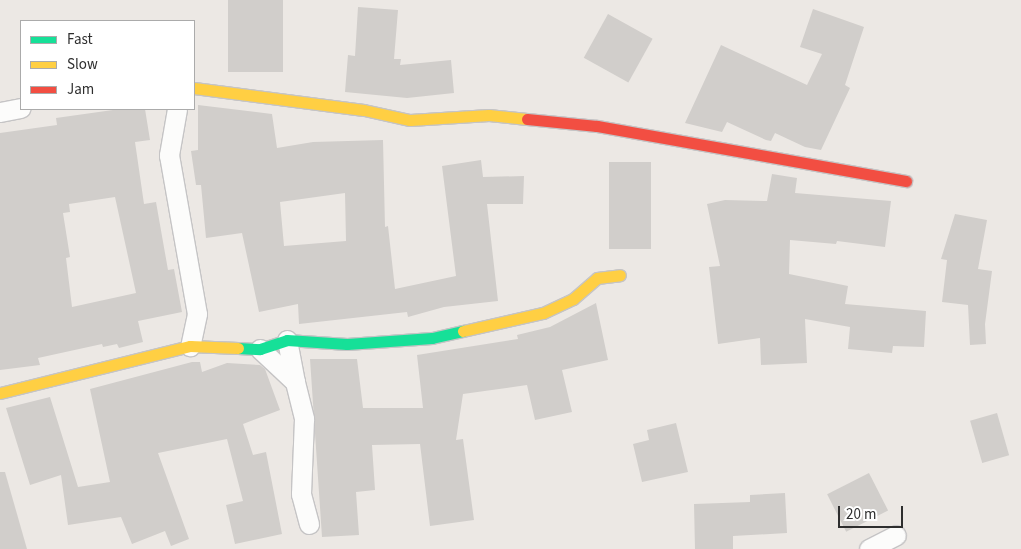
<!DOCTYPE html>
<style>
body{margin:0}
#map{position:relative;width:1021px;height:549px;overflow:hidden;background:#ece8e4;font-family:"Source Sans 3",sans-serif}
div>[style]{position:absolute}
.building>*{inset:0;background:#d1cecb;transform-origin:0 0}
.roads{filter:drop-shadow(1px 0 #c5c4c5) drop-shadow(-1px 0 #c5c4c5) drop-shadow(0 1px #c5c4c5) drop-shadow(0 -1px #c5c4c5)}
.street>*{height:19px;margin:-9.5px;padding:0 9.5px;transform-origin:9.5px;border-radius:9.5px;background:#fcfcfb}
.fast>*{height:11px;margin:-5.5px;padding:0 5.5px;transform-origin:5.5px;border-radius:5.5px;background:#16e098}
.slow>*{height:11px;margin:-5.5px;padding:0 5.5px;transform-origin:5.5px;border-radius:5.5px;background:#ffcf43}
.jam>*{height:11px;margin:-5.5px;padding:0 5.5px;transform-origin:5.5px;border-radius:5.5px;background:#f24e42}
span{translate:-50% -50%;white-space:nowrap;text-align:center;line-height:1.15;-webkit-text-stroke:4px #fff;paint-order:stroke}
.legend{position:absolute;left:20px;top:20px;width:175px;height:90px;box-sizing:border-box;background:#fff;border:1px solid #ababab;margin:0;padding:6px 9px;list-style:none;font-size:15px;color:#2e2e2e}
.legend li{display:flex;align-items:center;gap:10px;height:25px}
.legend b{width:25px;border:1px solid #ababab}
.scale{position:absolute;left:838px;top:506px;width:65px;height:22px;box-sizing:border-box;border:2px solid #2e2e2e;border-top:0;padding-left:6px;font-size:15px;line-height:18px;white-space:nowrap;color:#2e2e2e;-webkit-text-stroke:4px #fff;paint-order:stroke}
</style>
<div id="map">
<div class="building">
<i style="left:228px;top:0;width:55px;height:72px"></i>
<i style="clip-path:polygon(358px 7px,398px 10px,394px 59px,401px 59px,400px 65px,451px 60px,454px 93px,407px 98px,345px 92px,348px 55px,355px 56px)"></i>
<i style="clip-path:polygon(813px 9px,864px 27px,845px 85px,850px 88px,821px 150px,805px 147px,775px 133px,771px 141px,766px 140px,727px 122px,722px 132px,685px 123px,721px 45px,807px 85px,822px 54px,800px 47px)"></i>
<i style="left:608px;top:14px;width:51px;height:50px;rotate:29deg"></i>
<i style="clip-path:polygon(evenodd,198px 105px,272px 114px,277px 148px,313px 142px,383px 140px,385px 227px,388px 226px,395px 289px,456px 276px,442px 166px,481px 160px,483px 177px,524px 176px,523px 204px,487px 204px,498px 301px,444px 307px,408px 317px,407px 312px,299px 324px,298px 304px,259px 312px,242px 233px,206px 238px,201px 185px,196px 185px,191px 151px,198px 150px,198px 105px,345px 193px,346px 241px,284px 246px,280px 202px,345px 193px)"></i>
<i style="clip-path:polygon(evenodd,120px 109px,145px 109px,150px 140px,135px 142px,144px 204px,156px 202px,168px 270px,174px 269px,182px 312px,138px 321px,143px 342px,119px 348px,117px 344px,103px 347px,102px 344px,38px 358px,40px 365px,0 370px,0 133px,57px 125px,56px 118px,120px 109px,115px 197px,136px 293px,72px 307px,66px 258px,70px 257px,63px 213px,70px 212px,69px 204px,115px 197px)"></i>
<i style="left:609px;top:162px;width:42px;height:87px"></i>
<i style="clip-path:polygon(772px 174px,797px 178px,795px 193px,891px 201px,885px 247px,837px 241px,836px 244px,790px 240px,789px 274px,848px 286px,845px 304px,926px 311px,924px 347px,893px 346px,892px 353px,848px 349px,850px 327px,805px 319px,807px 363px,761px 365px,760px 338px,718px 344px,709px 267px,720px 266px,707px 204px,725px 200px,767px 201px)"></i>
<i style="clip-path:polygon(955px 214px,987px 220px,978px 269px,992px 271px,985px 324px,986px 344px,970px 345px,968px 305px,942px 302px,947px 260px,941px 259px)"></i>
<i style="clip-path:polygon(596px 303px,608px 360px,562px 370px,572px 412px,535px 420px,527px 385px,463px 394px,456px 440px,463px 439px,474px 520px,430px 526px,420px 444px,372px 445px,375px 490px,356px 492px,359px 535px,322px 537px,310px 359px,357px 359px,363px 408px,423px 408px,417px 355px,518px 339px,517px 335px,550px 327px)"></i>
<i style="clip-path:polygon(192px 362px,200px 362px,202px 372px,227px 363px,260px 365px,265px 369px,280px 410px,243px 424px,253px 455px,266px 452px,282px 534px,235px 544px,226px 505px,243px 501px,227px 439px,158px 453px,189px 539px,171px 546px,165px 531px,132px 544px,121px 517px,68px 525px,61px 475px,30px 485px,6px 408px,50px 397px,78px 487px,110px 482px,90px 389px)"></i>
<i style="left:997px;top:413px;width:44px;height:28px;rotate:74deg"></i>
<i style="clip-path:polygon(676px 423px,688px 472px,642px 482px,633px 444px,649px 440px,647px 430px)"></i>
<i style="clip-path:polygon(0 472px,5px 472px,27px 549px,0 549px)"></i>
<i style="left:869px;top:473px;width:42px;height:47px;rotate:63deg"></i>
<i style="clip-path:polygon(785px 493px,787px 533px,733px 536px,733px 549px,695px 549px,694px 504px,750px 502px,750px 495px)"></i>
</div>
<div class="roads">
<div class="street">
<i style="left:177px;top:109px;width:47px;rotate:99.9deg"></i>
<i style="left:169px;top:155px;width:161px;rotate:80deg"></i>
<i style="left:197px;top:314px;width:33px;rotate:102deg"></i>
<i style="left:0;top:112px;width:21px;rotate:-11deg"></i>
<i style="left:287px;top:340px;width:43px;rotate:79.2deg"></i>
<i style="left:260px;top:349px;width:48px;rotate:43.3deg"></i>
<i style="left:295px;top:382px;width:38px;rotate:76deg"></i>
<i style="left:304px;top:419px;width:75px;rotate:92.3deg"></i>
<i style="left:301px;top:494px;width:31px;rotate:75deg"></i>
<i style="left:869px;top:549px;width:30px;rotate:-27deg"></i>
</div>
<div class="fast">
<i style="left:238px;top:348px;width:22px;rotate:3deg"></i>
<i style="left:260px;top:349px;width:28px;rotate:-18deg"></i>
<i style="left:287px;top:340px;width:60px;rotate:3.8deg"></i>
<i style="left:347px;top:344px;width:85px;rotate:-4deg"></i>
<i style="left:432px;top:338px;width:32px;rotate:-13deg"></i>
</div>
<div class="slow">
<i style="left:194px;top:88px;width:171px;rotate:7.4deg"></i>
<i style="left:364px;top:110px;width:47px;rotate:12.3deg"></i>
<i style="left:410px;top:120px;width:79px;rotate:-3.6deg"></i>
<i style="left:489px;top:115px;width:38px;rotate:6deg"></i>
<i style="left:463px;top:331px;width:82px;rotate:-12.7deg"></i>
<i style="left:543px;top:313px;width:33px;rotate:-25deg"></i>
<i style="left:573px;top:299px;width:32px;rotate:-41deg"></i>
<i style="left:597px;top:278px;width:23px;rotate:-7deg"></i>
<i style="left:0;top:393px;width:196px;rotate:-13.9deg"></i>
<i style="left:190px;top:346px;width:48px;rotate:2.4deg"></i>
</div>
<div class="jam">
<i style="left:527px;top:119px;width:70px;rotate:5.7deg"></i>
<i style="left:597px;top:126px;width:314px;rotate:10.1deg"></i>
</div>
</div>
<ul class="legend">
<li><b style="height:6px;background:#16e098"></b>Fast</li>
<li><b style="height:6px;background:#ffcf43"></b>Slow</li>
<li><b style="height:6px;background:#f24e42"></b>Jam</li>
</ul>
<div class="scale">20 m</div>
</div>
